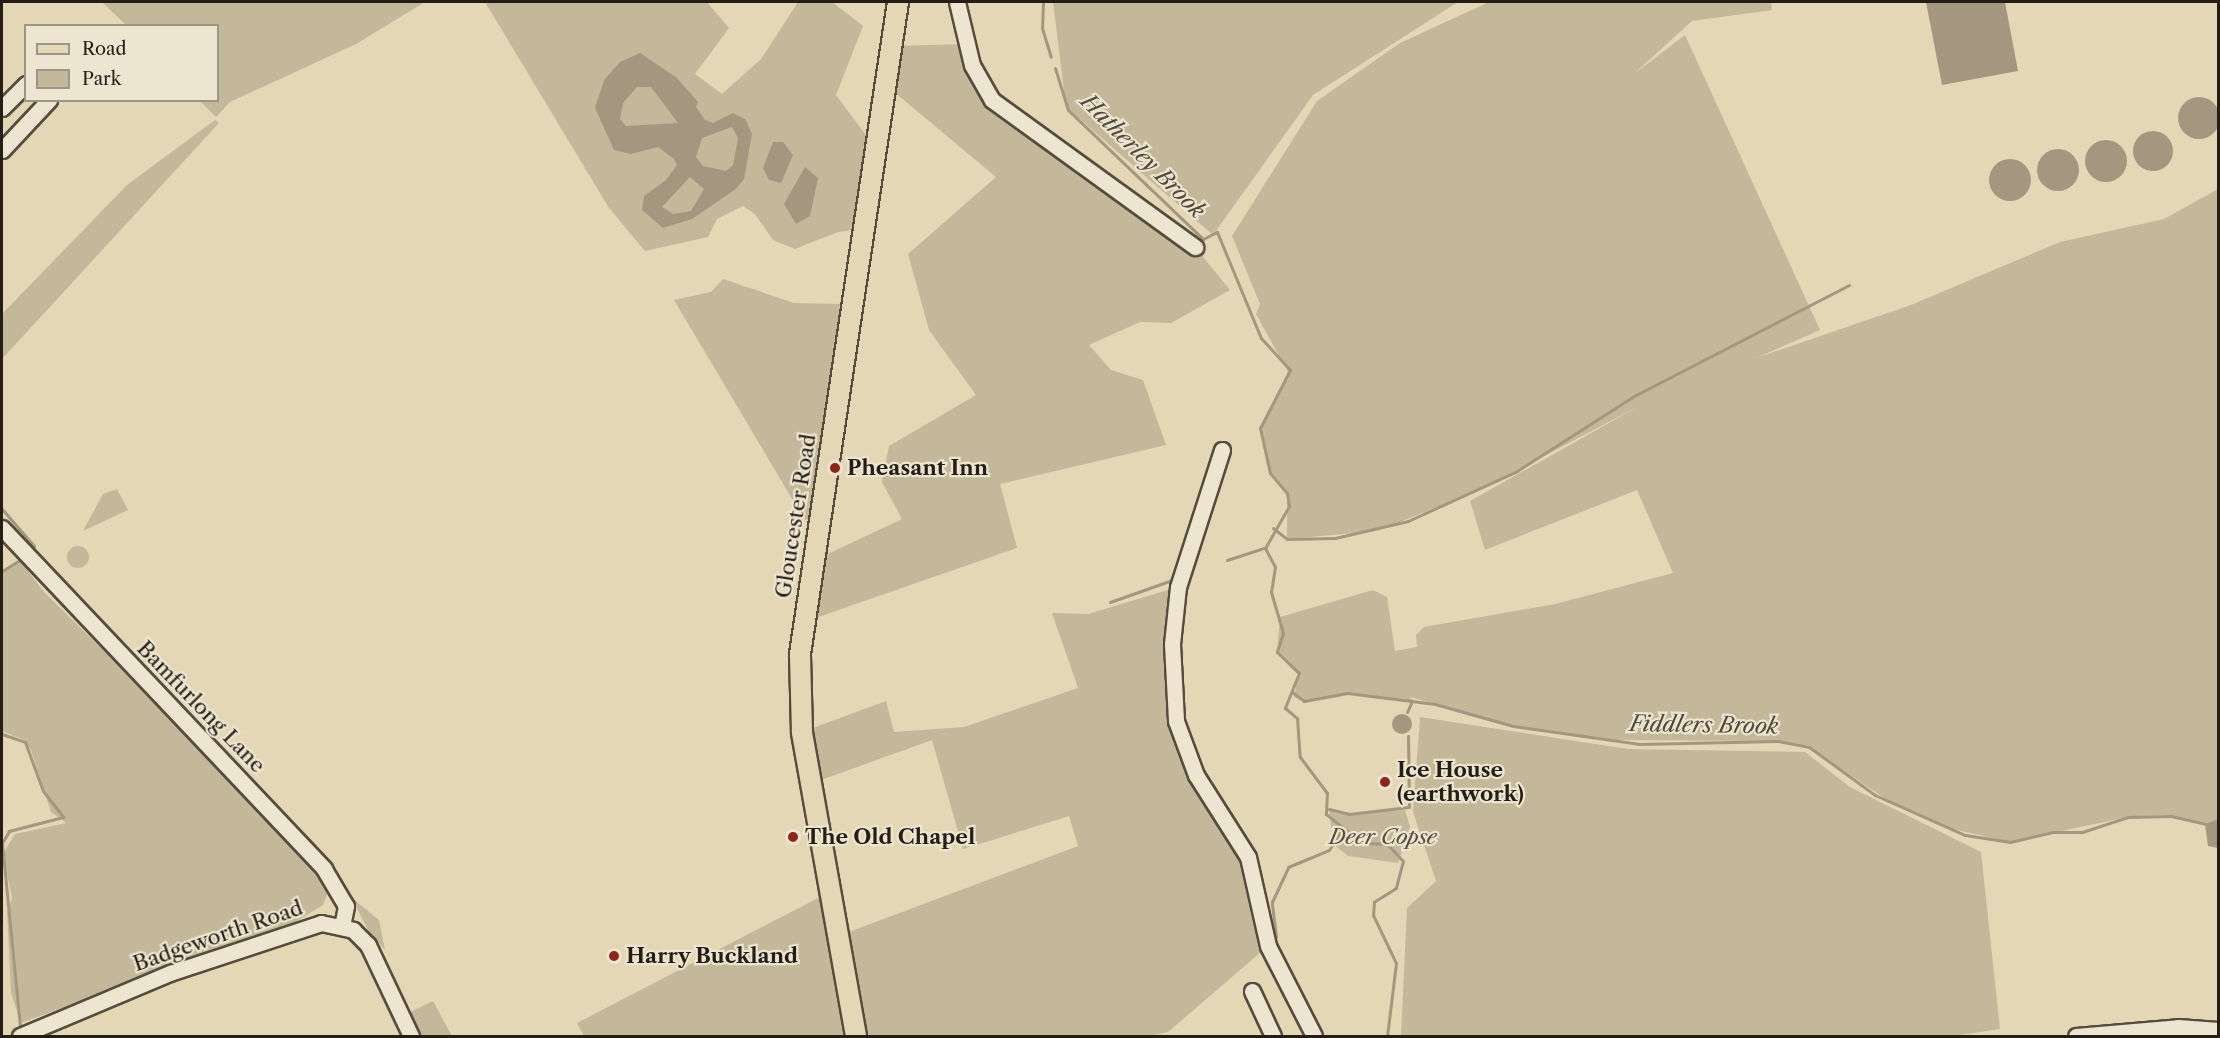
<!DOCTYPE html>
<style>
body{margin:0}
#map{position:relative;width:2220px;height:1038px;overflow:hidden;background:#e4d7b6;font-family:"Libre Caslon Text",serif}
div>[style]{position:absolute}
.green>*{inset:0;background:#c4b89a}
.round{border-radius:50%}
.water>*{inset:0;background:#a3987f}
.stream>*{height:3px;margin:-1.5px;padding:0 1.5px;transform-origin:1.5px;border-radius:1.5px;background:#a3987f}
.roads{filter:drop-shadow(2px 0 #554c3c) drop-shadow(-2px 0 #554c3c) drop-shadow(0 2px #554c3c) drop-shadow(0 -2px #554c3c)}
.minor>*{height:15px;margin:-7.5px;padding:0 7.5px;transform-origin:7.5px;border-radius:7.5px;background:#ede5d0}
.major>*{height:20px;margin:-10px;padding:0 10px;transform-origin:10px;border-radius:10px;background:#e4d7b6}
.dots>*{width:16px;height:16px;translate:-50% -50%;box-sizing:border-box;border:3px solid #ede5d0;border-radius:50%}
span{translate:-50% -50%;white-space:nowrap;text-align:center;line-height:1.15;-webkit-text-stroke:4.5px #ede5d0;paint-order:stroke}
.poi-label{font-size:21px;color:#251e14;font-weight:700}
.left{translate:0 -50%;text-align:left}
.street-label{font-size:21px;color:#251e14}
.park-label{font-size:21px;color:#554c3c;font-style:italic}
.water-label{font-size:22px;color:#514939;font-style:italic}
.frame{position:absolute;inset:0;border:3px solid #251e14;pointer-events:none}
.legend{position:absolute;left:24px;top:24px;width:195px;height:78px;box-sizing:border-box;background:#ede5d0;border:2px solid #9d9585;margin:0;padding:8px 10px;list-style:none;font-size:18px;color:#251e14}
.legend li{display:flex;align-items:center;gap:12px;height:30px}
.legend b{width:30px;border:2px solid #9d9585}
</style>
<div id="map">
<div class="green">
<i style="clip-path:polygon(102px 2px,425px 2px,356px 44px,230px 102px,216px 117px,200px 101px,218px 100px,218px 26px,126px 25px)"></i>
<i style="clip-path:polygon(485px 2px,707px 2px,729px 28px,695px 74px,722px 94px,761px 59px,798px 2px,832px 2px,863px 26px,836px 95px,877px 150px,865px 228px,838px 232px,795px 249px,773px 240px,755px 214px,743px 206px,717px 219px,708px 237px,645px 251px,609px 208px)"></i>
<i style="clip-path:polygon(1053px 2px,1458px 2px,1313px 95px,1213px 235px,1066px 107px)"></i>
<i style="clip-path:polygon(1489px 2px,1771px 2px,1772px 10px,1692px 21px,1634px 74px,1685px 35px,1820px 330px,1756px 358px,1911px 305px,2060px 242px,2164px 219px,2218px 189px,2218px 819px,2205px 824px,2163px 815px,2128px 817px,2010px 842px,1948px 828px,1889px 801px,1808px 747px,1778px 741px,1613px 740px,1513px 726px,1410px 697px,1417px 703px,1347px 693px,1304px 701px,1294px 697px,1299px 673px,1277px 652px,1280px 617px,1373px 590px,1387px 597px,1395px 651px,1417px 647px,1416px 635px,1424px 627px,1555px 604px,1673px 573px,1637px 490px,1485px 550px,1470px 501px,1639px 406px,1478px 491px,1377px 531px,1287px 539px,1287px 493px,1270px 473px,1260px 428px,1288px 372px,1256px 314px,1260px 304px,1232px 236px,1317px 101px,1400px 43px)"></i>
<i style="clip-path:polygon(967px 44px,981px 84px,1195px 247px,1230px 290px,1171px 323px,1140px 322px,1089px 345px,1111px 370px,1143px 380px,1166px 445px,1000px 484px,1017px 548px,804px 622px,813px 561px,902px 519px,882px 482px,889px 446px,976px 395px,929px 330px,908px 254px,996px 177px,887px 86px,892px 46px)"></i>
<i style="clip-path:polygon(215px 120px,219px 123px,2px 359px,2px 314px,127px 185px)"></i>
<i style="clip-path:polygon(723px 279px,794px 303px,844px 304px,813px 521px,804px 519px,674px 300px,711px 292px)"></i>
<i style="clip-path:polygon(117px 489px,128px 510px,83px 531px,103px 494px)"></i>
<i class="round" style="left:67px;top:546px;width:22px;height:22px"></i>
<i style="clip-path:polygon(20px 560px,43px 591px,214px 759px,329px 890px,323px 905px,294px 923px,21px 1023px,11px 993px,7px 912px,12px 898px,3px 854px,15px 834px,66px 823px,51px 812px,31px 750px,24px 740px,2px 731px,2px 571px)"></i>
<i style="clip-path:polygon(1178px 587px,1179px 733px,1248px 857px,1268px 946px,1168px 1032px,1150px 1036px,856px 1036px,838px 936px,1078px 846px,1069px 816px,963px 849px,932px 740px,810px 784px,802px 732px,886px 701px,894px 732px,964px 727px,1078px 688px,1052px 613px,1088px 614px)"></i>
<i style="clip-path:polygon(1420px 717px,1628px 749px,1805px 752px,1850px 787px,1981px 852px,2000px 1029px,1954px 1036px,1401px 1036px,1407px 908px,1436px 881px,1413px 812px)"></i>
<i style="clip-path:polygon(1329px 808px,1340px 814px,1405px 810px,1410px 827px,1398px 863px,1348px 856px,1333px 844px)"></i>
<i style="clip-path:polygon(822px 896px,846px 1036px,584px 1036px,577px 1023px)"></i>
<i style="clip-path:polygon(352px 898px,379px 920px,385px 950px,369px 932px)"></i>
<i style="clip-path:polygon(433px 1001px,452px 1036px,411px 1036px,402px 1016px)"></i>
</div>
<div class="water">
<i style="clip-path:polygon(1926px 2px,2005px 2px,2018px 71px,1942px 85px)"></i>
<i style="clip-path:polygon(evenodd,640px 53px,677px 78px,698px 102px,696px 107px,705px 120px,713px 123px,733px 113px,745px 119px,752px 134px,744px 179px,736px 189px,692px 219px,663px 228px,642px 210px,644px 196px,666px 180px,677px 165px,674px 159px,658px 147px,631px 154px,614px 150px,595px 108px,604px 80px,620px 62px,640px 53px,637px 87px,651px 87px,678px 123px,626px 126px,620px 119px,623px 103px,637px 87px,640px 53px,732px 127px,738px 138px,733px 165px,726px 171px,703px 166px,696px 157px,702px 138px,732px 127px,640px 53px,690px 177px,704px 189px,691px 211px,673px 214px,662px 207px,690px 177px)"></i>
<i class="round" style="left:2178px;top:97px;width:42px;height:42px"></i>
<i class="round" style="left:2133px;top:131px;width:40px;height:40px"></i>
<i class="round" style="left:2085px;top:140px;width:42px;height:42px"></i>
<i style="clip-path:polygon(773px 142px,783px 142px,793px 155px,781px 183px,769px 180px,763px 168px)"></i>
<i class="round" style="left:2037px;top:149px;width:42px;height:42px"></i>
<i class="round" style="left:1989px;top:159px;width:42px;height:42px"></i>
<i style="clip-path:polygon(805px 167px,818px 178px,810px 216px,796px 224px,784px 204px)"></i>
<i class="round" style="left:1392px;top:714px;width:20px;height:20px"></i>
<i style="clip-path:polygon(2218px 819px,2218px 848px,2208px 846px,2205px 824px)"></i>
</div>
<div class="stream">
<i style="left:1043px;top:2px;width:26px;rotate:92deg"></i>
<i style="left:1042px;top:28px;width:30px;rotate:73deg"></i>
<i style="left:1055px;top:68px;width:44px;rotate:72.8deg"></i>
<i style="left:1068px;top:110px;width:187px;rotate:43.7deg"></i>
<i style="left:1203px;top:239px;width:16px;rotate:-27deg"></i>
<i style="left:1217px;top:232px;width:115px;rotate:67.5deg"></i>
<i style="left:1261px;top:338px;width:43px;rotate:47.8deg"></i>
<i style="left:1290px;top:370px;width:65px;rotate:117.3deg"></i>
<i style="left:1260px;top:428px;width:46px;rotate:77.5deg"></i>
<i style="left:1270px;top:473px;width:26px;rotate:50deg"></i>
<i style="left:1287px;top:493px;width:13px;rotate:81deg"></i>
<i style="left:1289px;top:506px;width:48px;rotate:119.7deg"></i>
<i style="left:1265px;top:548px;width:21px;rotate:62deg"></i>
<i style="left:1275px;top:567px;width:25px;rotate:99deg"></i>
<i style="left:1271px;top:592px;width:43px;rotate:73.7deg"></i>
<i style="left:1283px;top:633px;width:20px;rotate:108deg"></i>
<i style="left:1277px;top:652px;width:30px;rotate:44deg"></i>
<i style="left:1299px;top:673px;width:38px;rotate:112deg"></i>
<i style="left:1285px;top:708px;width:16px;rotate:40deg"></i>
<i style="left:1297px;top:718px;width:39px;rotate:86deg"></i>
<i style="left:1300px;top:757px;width:45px;rotate:53.1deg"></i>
<i style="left:1327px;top:793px;width:21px;rotate:93deg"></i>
<i style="left:1326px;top:814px;width:46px;rotate:38.9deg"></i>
<i style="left:1362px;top:843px;width:25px;rotate:2deg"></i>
<i style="left:1387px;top:844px;width:23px;rotate:47deg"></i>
<i style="left:1403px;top:861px;width:28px;rotate:105deg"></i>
<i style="left:1396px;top:888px;width:26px;rotate:148deg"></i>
<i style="left:1374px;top:902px;width:13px;rotate:94deg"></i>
<i style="left:1373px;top:915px;width:53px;rotate:64.4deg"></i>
<i style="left:1396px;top:963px;width:74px;rotate:97deg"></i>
<i style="left:2px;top:509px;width:49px;rotate:49.1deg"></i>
<i style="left:34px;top:546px;width:7px;rotate:124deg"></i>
<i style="left:1273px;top:528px;width:18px;rotate:38deg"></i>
<i style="left:1287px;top:539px;width:48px;rotate:-1.2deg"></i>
<i style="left:1335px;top:538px;width:75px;rotate:-13.1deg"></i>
<i style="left:1408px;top:521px;width:120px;rotate:-24.6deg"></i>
<i style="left:1517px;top:471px;width:139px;rotate:-32.7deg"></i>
<i style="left:1634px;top:396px;width:242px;rotate:-27.3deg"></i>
<i style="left:1227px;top:560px;width:39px;rotate:-18deg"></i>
<i style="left:2px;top:571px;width:25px;rotate:-32deg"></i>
<i style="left:1110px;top:602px;width:66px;rotate:-19.5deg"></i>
<i style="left:1292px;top:692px;width:15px;rotate:37deg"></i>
<i style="left:1304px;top:701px;width:44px;rotate:-10.5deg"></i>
<i style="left:1347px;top:693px;width:89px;rotate:7.1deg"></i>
<i style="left:1435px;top:704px;width:81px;rotate:15.8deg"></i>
<i style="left:1513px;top:726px;width:128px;rotate:8.1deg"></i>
<i style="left:1640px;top:744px;width:138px;rotate:-1.2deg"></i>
<i style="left:1778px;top:741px;width:32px;rotate:11deg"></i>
<i style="left:1809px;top:747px;width:82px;rotate:36deg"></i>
<i style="left:1875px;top:795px;width:98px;rotate:24deg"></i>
<i style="left:1965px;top:835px;width:46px;rotate:8.8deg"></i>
<i style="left:2010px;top:842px;width:44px;rotate:-13.1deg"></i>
<i style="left:2053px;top:832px;width:29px"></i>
<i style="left:2082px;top:832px;width:48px;rotate:-18.1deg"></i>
<i style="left:2128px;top:817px;width:43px;rotate:-1.3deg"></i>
<i style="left:2171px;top:816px;width:35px;rotate:13deg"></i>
<i style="left:1407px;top:712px;width:10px;rotate:-66deg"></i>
<i style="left:2px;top:734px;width:24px;rotate:19deg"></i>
<i style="left:25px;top:742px;width:52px;rotate:69.8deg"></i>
<i style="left:43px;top:791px;width:33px;rotate:52deg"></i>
<i style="left:63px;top:817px;width:56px;rotate:165.5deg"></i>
<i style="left:9px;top:831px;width:14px;rotate:120deg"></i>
<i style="left:2px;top:843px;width:184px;rotate:84.4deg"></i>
<i style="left:1329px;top:809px;width:21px;rotate:14deg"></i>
<i style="left:1349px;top:814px;width:60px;rotate:-6.7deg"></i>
<i style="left:1409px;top:807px;width:71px;rotate:-90.8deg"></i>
<i style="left:1276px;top:937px;width:35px;rotate:-97deg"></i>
<i style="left:1272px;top:902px;width:38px;rotate:-65deg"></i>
<i style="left:1288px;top:867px;width:44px;rotate:-22.5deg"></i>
<i style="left:1329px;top:850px;width:25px;rotate:-58deg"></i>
</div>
<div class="roads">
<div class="minor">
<i style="left:957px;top:2px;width:65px;rotate:76.6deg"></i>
<i style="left:972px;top:65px;width:40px;rotate:60.3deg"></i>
<i style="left:992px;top:100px;width:251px;rotate:35.9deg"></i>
<i style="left:2px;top:108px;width:34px;rotate:-45deg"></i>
<i style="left:2px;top:150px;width:69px;rotate:-46.8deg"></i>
<i style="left:1222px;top:450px;width:144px;rotate:107.8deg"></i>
<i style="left:1178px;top:587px;width:57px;rotate:96deg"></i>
<i style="left:1172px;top:644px;width:77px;rotate:87deg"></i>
<i style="left:1176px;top:721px;width:58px;rotate:69.7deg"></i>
<i style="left:1196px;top:775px;width:97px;rotate:57.6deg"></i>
<i style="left:1248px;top:857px;width:91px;rotate:77.3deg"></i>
<i style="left:1268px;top:946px;width:101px;rotate:62.9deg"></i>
<i style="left:2px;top:528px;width:469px;rotate:46.6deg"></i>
<i style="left:324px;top:869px;width:43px;rotate:59.3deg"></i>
<i style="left:346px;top:906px;width:20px;rotate:101deg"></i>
<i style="left:1252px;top:991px;width:50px;rotate:65deg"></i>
<i style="left:20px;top:1036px;width:163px;rotate:-22.8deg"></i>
<i style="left:170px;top:973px;width:159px;rotate:-18.3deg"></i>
<i style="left:321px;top:923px;width:33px;rotate:12deg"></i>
<i style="left:353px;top:930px;width:21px;rotate:45deg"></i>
<i style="left:368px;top:945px;width:101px;rotate:64.7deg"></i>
<i style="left:2076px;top:1036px;width:102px;rotate:-5deg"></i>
<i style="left:2178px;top:1027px;width:40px;rotate:4.3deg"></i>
</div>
<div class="major">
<i style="left:856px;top:1036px;width:309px;rotate:-100.1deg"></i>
<i style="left:802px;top:732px;width:78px;rotate:-91.5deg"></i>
<i style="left:800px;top:654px;width:659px;rotate:-81.45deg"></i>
</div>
</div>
<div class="dots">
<i style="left:835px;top:468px;background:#8f2418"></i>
<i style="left:1385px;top:782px;background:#8f2418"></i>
<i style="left:793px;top:837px;background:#8f2418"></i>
<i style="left:614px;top:956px;background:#8f2418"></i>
</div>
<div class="poi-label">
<span class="left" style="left:847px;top:468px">Pheasant Inn</span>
<span class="left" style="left:1397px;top:782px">Ice House<br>(earthwork)</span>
<span class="left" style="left:805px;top:837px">The Old Chapel</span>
<span class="left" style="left:626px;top:956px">Harry Buckland</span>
</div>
<div class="street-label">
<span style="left:796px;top:516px;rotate:-81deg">Gloucester Road</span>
<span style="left:201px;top:707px;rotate:46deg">Bamfurlong Lane</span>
<span style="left:218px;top:936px;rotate:-19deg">Badgeworth Road</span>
</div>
<div class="park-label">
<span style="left:1383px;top:837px">Deer Copse</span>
</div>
<div class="water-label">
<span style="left:1143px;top:156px;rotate:45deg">Hatherley Brook</span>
<span style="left:1704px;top:725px;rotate:1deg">Fiddlers Brook</span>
</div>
<div class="frame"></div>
<ul class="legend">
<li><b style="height:8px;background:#e4d7b6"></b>Road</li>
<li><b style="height:16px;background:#c4b89a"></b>Park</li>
</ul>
</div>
